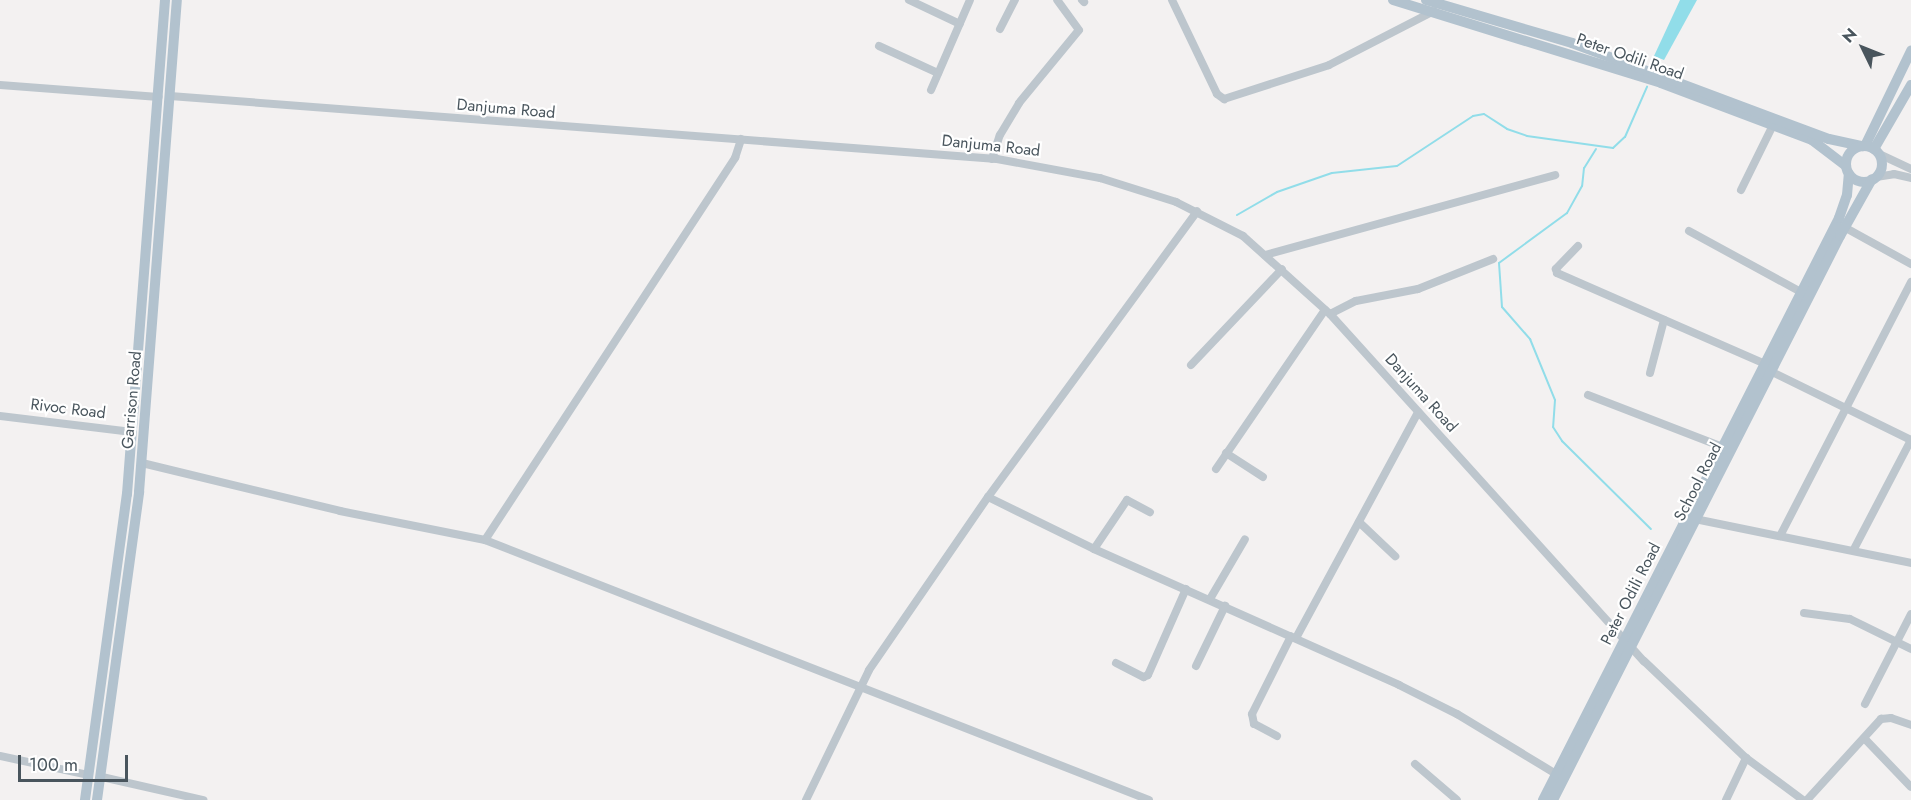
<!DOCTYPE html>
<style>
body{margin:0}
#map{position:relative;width:1911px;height:800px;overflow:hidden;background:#f3f1f1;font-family:Jost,sans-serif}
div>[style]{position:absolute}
.water>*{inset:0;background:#91dde9}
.stream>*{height:2px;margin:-1px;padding:0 1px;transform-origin:1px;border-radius:1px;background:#91dde9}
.minor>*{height:8px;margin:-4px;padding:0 4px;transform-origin:4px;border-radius:4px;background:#bdc6cd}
.major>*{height:10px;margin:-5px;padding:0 5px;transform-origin:5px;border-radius:5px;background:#b2c2ce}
.major>.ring{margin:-5px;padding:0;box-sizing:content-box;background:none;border:10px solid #b2c2ce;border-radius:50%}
span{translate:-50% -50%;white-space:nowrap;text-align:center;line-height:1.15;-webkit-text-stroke:4.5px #fff;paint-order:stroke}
.street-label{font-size:16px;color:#49555d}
.north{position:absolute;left:1833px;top:18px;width:60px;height:60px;-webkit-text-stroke:4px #fff;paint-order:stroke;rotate:313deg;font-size:16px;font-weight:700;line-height:24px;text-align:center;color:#49555d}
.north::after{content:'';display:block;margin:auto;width:21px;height:27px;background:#49555d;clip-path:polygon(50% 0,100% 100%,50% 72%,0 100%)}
.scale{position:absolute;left:18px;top:755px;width:110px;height:27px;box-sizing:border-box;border:3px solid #49555d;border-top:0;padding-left:8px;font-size:18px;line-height:21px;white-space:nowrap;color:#49555d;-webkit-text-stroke:4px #fff;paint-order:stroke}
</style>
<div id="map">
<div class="water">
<i style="clip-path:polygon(1680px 0,1697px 0,1664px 60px,1654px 56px)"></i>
</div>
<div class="stream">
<i style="left:1596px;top:149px;width:22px;rotate:122deg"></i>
<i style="left:1584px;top:168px;width:18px;rotate:96deg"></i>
<i style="left:1582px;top:186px;width:31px;rotate:119deg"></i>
<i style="left:1567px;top:213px;width:84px;rotate:143.7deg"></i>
<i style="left:1499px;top:263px;width:44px;rotate:86.1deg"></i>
<i style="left:1502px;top:307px;width:43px;rotate:48.8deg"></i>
<i style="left:1530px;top:339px;width:66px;rotate:67.7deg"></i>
<i style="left:1555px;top:400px;width:27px;rotate:94deg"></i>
<i style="left:1553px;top:427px;width:17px;rotate:57deg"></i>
<i style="left:1562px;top:441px;width:125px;rotate:44.7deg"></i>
<i style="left:1237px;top:215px;width:46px;rotate:-29.9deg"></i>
<i style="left:1277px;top:192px;width:58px;rotate:-19.1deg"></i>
<i style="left:1332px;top:173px;width:65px;rotate:-6.1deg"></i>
<i style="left:1397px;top:166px;width:91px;rotate:-33.3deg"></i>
<i style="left:1473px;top:116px;width:11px;rotate:-10deg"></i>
<i style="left:1484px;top:114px;width:27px;rotate:33deg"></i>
<i style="left:1507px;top:129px;width:21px;rotate:19deg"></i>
<i style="left:1527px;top:136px;width:87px;rotate:7.9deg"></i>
<i style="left:1613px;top:148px;width:16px;rotate:-43deg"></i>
<i style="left:1625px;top:137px;width:55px;rotate:-66.3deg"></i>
</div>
<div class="minor">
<i style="left:909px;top:0;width:56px;rotate:25.2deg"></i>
<i style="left:1082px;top:0;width:3px;rotate:45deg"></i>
<i style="left:1172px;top:0;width:104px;rotate:64.4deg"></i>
<i style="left:1217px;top:94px;width:9px;rotate:36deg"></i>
<i style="left:1224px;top:99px;width:110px;rotate:-17.9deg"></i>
<i style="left:1329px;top:65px;width:118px;rotate:-27.2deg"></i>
<i style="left:1000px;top:29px;width:33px;rotate:-63deg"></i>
<i style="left:879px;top:46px;width:65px;rotate:24.6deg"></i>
<i style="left:0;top:85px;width:159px;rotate:4.3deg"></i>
<i style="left:931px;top:90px;width:98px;rotate:-66.6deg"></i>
<i style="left:170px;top:96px;width:829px;rotate:4.36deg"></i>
<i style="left:997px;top:159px;width:105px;rotate:10.5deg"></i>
<i style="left:1100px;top:178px;width:80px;rotate:17.5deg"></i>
<i style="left:1176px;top:202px;width:75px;rotate:26.9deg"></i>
<i style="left:1243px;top:236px;width:117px;rotate:41.9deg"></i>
<i style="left:1330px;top:314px;width:468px;rotate:47.9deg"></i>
<i style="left:1644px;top:661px;width:141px;rotate:43.6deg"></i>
<i style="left:1746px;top:758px;width:71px;rotate:36.4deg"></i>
<i style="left:1879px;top:154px;width:35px;rotate:25deg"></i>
<i style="left:992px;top:159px;width:25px;rotate:-72deg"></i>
<i style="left:1000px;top:135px;width:37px;rotate:-59deg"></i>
<i style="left:1019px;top:103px;width:94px;rotate:-50.6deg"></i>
<i style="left:1079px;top:30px;width:37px;rotate:-126deg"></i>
<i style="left:1876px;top:177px;width:18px;rotate:-9deg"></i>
<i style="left:1894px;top:174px;width:17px;rotate:13deg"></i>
<i style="left:1741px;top:190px;width:72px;rotate:-63.8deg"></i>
<i style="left:1844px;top:227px;width:77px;rotate:28.9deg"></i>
<i style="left:1689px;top:231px;width:128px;rotate:28.6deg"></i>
<i style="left:1578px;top:246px;width:32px;rotate:134deg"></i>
<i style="left:1556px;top:269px;width:4px;rotate:76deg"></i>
<i style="left:1557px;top:273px;width:227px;rotate:23.6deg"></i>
<i style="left:1265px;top:255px;width:301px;rotate:-15.4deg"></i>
<i style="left:1330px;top:314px;width:29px;rotate:-27deg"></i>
<i style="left:1356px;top:301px;width:63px;rotate:-11deg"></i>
<i style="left:1418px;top:289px;width:81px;rotate:-21.8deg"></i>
<i style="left:1191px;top:365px;width:132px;rotate:-46.5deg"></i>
<i style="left:1766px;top:369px;width:161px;rotate:26.1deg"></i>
<i style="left:1650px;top:373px;width:55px;rotate:-75.2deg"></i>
<i style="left:1588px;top:395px;width:145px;rotate:21.1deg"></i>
<i style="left:0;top:416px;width:133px;rotate:6.9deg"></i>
<i style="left:1226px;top:453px;width:44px;rotate:33deg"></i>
<i style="left:142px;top:463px;width:204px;rotate:13.6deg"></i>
<i style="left:340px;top:511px;width:148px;rotate:11.3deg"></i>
<i style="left:485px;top:540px;width:713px;rotate:21.38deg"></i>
<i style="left:1216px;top:469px;width:193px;rotate:-55.6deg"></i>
<i style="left:988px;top:497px;width:118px;rotate:26.1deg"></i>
<i style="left:1094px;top:549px;width:334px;rotate:24deg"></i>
<i style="left:1399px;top:685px;width:65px;rotate:26.6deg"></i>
<i style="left:1457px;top:714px;width:116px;rotate:31.2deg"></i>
<i style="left:1695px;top:519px;width:220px;rotate:11.5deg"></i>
<i style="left:1359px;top:522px;width:50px;rotate:43.4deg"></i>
<i style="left:1780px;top:536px;width:286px;rotate:-62.7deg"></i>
<i style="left:485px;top:540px;width:457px;rotate:-56.8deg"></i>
<i style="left:735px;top:158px;width:20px;rotate:-72deg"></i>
<i style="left:1094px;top:549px;width:59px;rotate:-56deg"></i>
<i style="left:1127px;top:500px;width:26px;rotate:28deg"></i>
<i style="left:1854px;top:549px;width:123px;rotate:-62.4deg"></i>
<i style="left:1210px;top:599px;width:69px;rotate:-59.7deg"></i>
<i style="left:1804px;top:613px;width:46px;rotate:7.4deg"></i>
<i style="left:1850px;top:619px;width:68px;rotate:26.2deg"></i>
<i style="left:1296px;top:638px;width:257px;rotate:-61.6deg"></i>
<i style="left:1116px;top:663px;width:31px;rotate:27deg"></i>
<i style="left:1144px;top:677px;width:4px;rotate:-27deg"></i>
<i style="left:1148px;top:675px;width:94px;rotate:-66.2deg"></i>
<i style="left:1196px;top:666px;width:67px;rotate:-64.2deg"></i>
<i style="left:1865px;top:704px;width:101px;rotate:-62.9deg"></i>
<i style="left:1277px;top:736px;width:26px;rotate:-152deg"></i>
<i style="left:1254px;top:724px;width:10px;rotate:-101deg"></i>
<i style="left:1252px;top:714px;width:87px;rotate:-63.4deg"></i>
<i style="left:1865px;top:739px;width:66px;rotate:46.2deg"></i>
<i style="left:0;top:756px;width:91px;rotate:12.1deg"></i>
<i style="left:1415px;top:764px;width:55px;rotate:40.6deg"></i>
<i style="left:102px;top:777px;width:104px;rotate:12.8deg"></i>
<i style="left:806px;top:800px;width:144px;rotate:-64.1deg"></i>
<i style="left:869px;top:670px;width:210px;rotate:-55.5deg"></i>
<i style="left:988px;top:497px;width:354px;rotate:-53.8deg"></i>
<i style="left:1726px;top:800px;width:47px;rotate:-64.5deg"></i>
<i style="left:1807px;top:800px;width:110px;rotate:-47.6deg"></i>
<i style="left:1881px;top:719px;width:10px;rotate:-6deg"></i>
<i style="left:1891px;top:718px;width:21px;rotate:19deg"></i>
</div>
<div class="major">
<i style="left:1393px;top:0;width:281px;rotate:17.2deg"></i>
<i style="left:1661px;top:83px;width:161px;rotate:20.7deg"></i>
<i style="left:1812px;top:140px;width:43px;rotate:37.4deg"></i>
<i style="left:1426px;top:0;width:152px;rotate:16.4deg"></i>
<i style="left:1572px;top:43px;width:274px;rotate:20.5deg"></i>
<i style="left:1829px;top:139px;width:35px;rotate:12deg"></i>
<i style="left:1865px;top:146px;width:106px;rotate:-64.2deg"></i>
<i class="ring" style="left:1846px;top:146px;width:26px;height:26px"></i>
<i style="left:1874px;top:149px;width:74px;rotate:-60deg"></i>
<i style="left:85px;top:800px;width:309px;rotate:-82.2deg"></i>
<i style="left:127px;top:494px;width:495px;rotate:-85.6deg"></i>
<i style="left:97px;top:800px;width:311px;rotate:-82.2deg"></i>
<i style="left:139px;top:492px;width:493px;rotate:-85.6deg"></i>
<i style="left:1543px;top:800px;width:653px;rotate:-63.04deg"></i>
<i style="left:1839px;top:218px;width:24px;rotate:-71deg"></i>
<i style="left:1847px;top:195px;width:21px;rotate:-85deg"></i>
<i style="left:1553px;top:800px;width:633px;rotate:-63.03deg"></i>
<i style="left:1840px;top:236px;width:65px;rotate:-60.7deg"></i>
</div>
<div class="street-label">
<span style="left:1630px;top:57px;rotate:19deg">Peter Odili Road</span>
<span style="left:506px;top:109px;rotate:5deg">Danjuma Road</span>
<span style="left:991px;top:146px;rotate:6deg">Danjuma Road</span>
<span style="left:1421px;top:393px;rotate:48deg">Danjuma Road</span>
<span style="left:132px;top:400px;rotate:-85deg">Garrison Road</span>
<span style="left:68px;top:409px;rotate:7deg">Rivoc Road</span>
<span style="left:1698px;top:482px;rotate:-63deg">School Road</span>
<span style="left:1631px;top:594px;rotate:-63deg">Peter Odili Road</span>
</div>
<div class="north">N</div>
<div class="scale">100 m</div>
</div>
